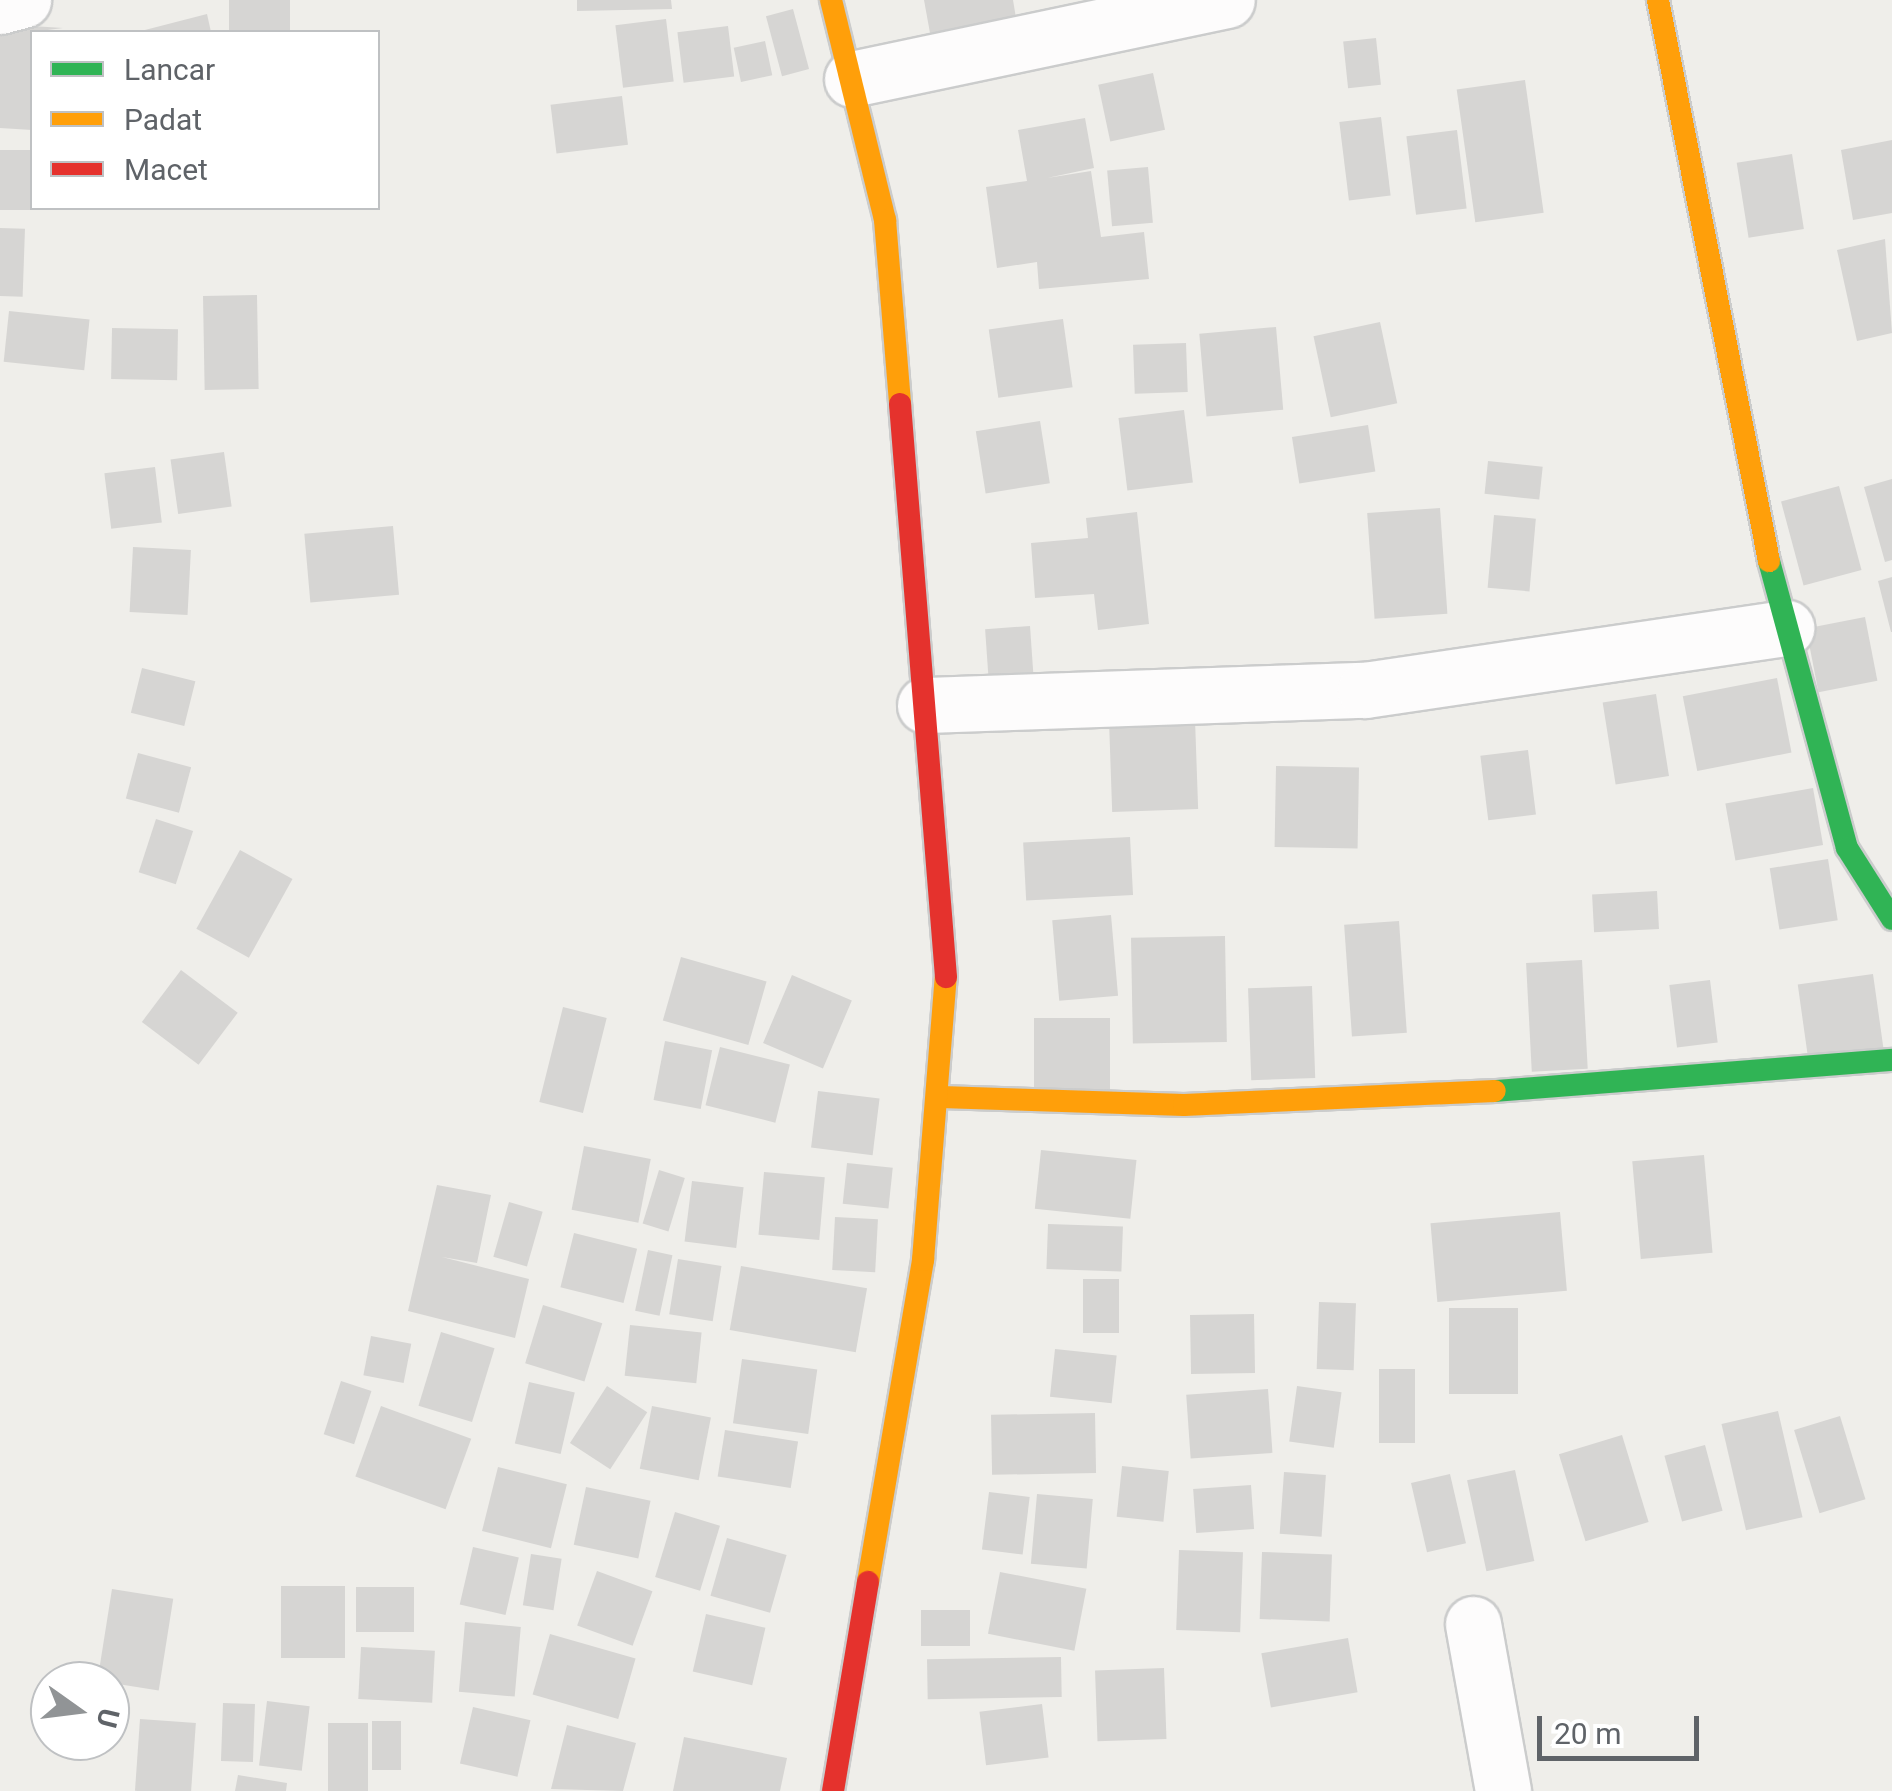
<!DOCTYPE html>
<style>
body{margin:0}
#map{position:relative;width:1892px;height:1791px;overflow:hidden;background:#efeeea;font-family:Roboto,sans-serif}
div>[style]{position:absolute}
.building>*{inset:0;background:#d6d5d3;transform-origin:0 0}
.roads{filter:drop-shadow(2px 0 #cbcccc) drop-shadow(-2px 0 #cbcccc) drop-shadow(0 2px #cbcccc) drop-shadow(0 -2px #cbcccc)}
.street>*{height:55px;margin:-27.5px;padding:0 27.5px;transform-origin:27.5px;border-radius:27.5px;background:#fdfcfc}
.fast>*{height:22px;margin:-11px;padding:0 11px;transform-origin:11px;border-radius:11px;background:#30b455}
.slow>*{height:22px;margin:-11px;padding:0 11px;transform-origin:11px;border-radius:11px;background:#ff9f0a}
.jam>*{height:22px;margin:-11px;padding:0 11px;transform-origin:11px;border-radius:11px;background:#e5322d}
span{translate:-50% -50%;white-space:nowrap;text-align:center;line-height:1.15;-webkit-text-stroke:9px #fff;paint-order:stroke}
.legend{position:absolute;left:30px;top:30px;width:350px;height:180px;box-sizing:border-box;background:#fff;border:2px solid #bfc1c3;margin:0;padding:12px 18px;list-style:none;font-size:30px;color:#5f6368}
.legend li{display:flex;align-items:center;gap:20px;height:50px}
.legend b{width:50px;border:2px solid #bfc1c3}
.north{position:absolute;left:30px;top:1661px;width:100px;height:100px;box-sizing:border-box;background:#fff;border:2px solid #bfc1c3;border-radius:50%;rotate:104deg;font-size:28px;font-weight:700;line-height:40px;text-align:center;color:#5f6368}
.north::after{content:'';display:block;margin:auto;width:35px;height:45px;background:#919496;clip-path:polygon(50% 0,100% 100%,50% 72%,0 100%)}
.scale{position:absolute;left:1537px;top:1716px;width:162px;height:45px;box-sizing:border-box;border:5px solid #5f6368;border-top:0;padding-left:12px;font-size:30px;line-height:35px;white-space:nowrap;color:#5f6368;-webkit-text-stroke:8px #fff;paint-order:stroke}
</style>
<div id="map">
<div class="building">
<i style="left:229px;top:0;width:61px;height:32px"></i>
<i style="clip-path:polygon(577px 0,671px 0,672px 9px,577px 11px)"></i>
<i style="clip-path:polygon(924px 0,1013px 0,1016px 18px,930px 33px)"></i>
<i style="left:793px;top:9px;width:62px;height:28px;rotate:75deg"></i>
<i style="clip-path:polygon(207px 14px,211px 32px,141px 32px,141px 31px)"></i>
<i style="left:666px;top:19px;width:63px;height:51px;rotate:83deg"></i>
<i style="clip-path:polygon(0 24px,63px 28px,32px 32px,32px 130px,0 128px)"></i>
<i style="left:728px;top:26px;width:51px;height:51px;rotate:83deg"></i>
<i style="left:1376px;top:38px;width:47px;height:33px;rotate:84deg"></i>
<i style="left:765px;top:41px;width:35px;height:32px;rotate:78deg"></i>
<i style="left:1153px;top:73px;width:58px;height:56px;rotate:78deg"></i>
<i style="left:1525px;top:80px;width:134px;height:69px;rotate:82deg"></i>
<i style="left:622px;top:96px;width:49px;height:72px;rotate:83deg"></i>
<i style="left:1381px;top:117px;width:79px;height:42px;rotate:83deg"></i>
<i style="clip-path:polygon(1085px 118px,1094px 168px,1047px 178px,1091px 171px,1101px 237px,1144px 232px,1149px 279px,1039px 289px,1037px 262px,997px 268px,986px 187px,1027px 181px,1018px 130px)"></i>
<i style="left:1457px;top:130px;width:79px;height:51px;rotate:83deg"></i>
<i style="clip-path:polygon(1892px 140px,1892px 213px,1853px 220px,1841px 150px)"></i>
<i style="left:0;top:150px;width:31px;height:60px"></i>
<i style="left:1792px;top:154px;width:76px;height:56px;rotate:81deg"></i>
<i style="left:1148px;top:167px;width:56px;height:41px;rotate:85deg"></i>
<i style="left:0;top:228px;width:25px;height:68px;rotate:2deg"></i>
<i style="clip-path:polygon(1885px 239px,1892px 333px,1857px 341px,1837px 250px)"></i>
<i style="left:257px;top:295px;width:94px;height:54px;rotate:89deg"></i>
<i style="left:9px;top:311px;width:81px;height:51px;rotate:6deg"></i>
<i style="left:1063px;top:319px;width:69px;height:75px;rotate:82deg"></i>
<i style="left:1380px;top:322px;width:83px;height:68px;rotate:78deg"></i>
<i style="left:1276px;top:327px;width:83px;height:77px;rotate:85deg"></i>
<i style="left:112px;top:328px;width:66px;height:51px;rotate:1deg"></i>
<i style="left:1186px;top:343px;width:49px;height:53px;rotate:88deg"></i>
<i style="left:1184px;top:410px;width:73px;height:66px;rotate:83deg"></i>
<i style="left:1040px;top:421px;width:63px;height:65px;rotate:81deg"></i>
<i style="left:1368px;top:425px;width:47px;height:77px;rotate:81deg"></i>
<i style="left:224px;top:452px;width:55px;height:54px;rotate:82deg"></i>
<i style="left:1488px;top:461px;width:55px;height:33px;rotate:6deg"></i>
<i style="left:155px;top:467px;width:56px;height:51px;rotate:83deg"></i>
<i style="clip-path:polygon(1892px 479px,1892px 560px,1885px 562px,1864px 487px)"></i>
<i style="left:1839px;top:486px;width:87px;height:60px;rotate:75deg"></i>
<i style="left:1440px;top:508px;width:106px;height:73px;rotate:86deg"></i>
<i style="clip-path:polygon(1137px 512px,1149px 624px,1098px 630px,1094px 594px,1035px 598px,1031px 543px,1088px 538px,1086px 518px)"></i>
<i style="left:1494px;top:515px;width:42px;height:73px;rotate:5deg"></i>
<i style="left:393px;top:526px;width:69px;height:89px;rotate:85deg"></i>
<i style="left:133px;top:547px;width:58px;height:65px;rotate:3deg"></i>
<i style="clip-path:polygon(1892px 577px,1892px 632px,1891px 632px,1878px 581px)"></i>
<i style="left:1865px;top:617px;width:65px;height:60px;rotate:79deg"></i>
<i style="left:1030px;top:626px;width:46px;height:45px;rotate:86deg"></i>
<i style="left:142px;top:668px;width:55px;height:46px;rotate:14deg"></i>
<i style="left:1777px;top:678px;width:76px;height:96px;rotate:79deg"></i>
<i style="left:1656px;top:694px;width:83px;height:54px;rotate:81deg"></i>
<i style="left:1195px;top:719px;width:90px;height:86px;rotate:88deg"></i>
<i style="left:1528px;top:750px;width:65px;height:48px;rotate:83deg"></i>
<i style="left:138px;top:753px;width:55px;height:47px;rotate:15deg"></i>
<i style="left:1276px;top:766px;width:83px;height:81px;rotate:1deg"></i>
<i style="left:1813px;top:788px;width:58px;height:89px;rotate:80deg"></i>
<i style="left:156px;top:819px;width:39px;height:56px;rotate:18deg"></i>
<i style="left:1130px;top:837px;width:58px;height:107px;rotate:87deg"></i>
<i style="left:240px;top:850px;width:60px;height:90px;rotate:29deg"></i>
<i style="left:1828px;top:859px;width:62px;height:59px;rotate:81deg"></i>
<i style="left:1657px;top:891px;width:38px;height:65px;rotate:87deg"></i>
<i style="left:1111px;top:915px;width:81px;height:59px;rotate:85deg"></i>
<i style="left:1399px;top:921px;width:112px;height:55px;rotate:86deg"></i>
<i style="left:1225px;top:936px;width:106px;height:94px;rotate:89deg"></i>
<i style="left:681px;top:957px;width:89px;height:66px;rotate:16deg"></i>
<i style="left:1582px;top:960px;width:109px;height:56px;rotate:87deg"></i>
<i style="left:181px;top:970px;width:71px;height:65px;rotate:37deg"></i>
<i style="left:1873px;top:974px;width:79px;height:76px;rotate:82deg"></i>
<i style="left:792px;top:975px;width:65px;height:74px;rotate:23deg"></i>
<i style="left:1710px;top:980px;width:63px;height:41px;rotate:83deg"></i>
<i style="left:1312px;top:986px;width:92px;height:64px;rotate:88deg"></i>
<i style="left:563px;top:1007px;width:45px;height:98px;rotate:14deg"></i>
<i style="left:1110px;top:1018px;width:78px;height:76px;rotate:90deg"></i>
<i style="left:665px;top:1041px;width:48px;height:60px;rotate:11deg"></i>
<i style="left:720px;top:1047px;width:72px;height:60px;rotate:14deg"></i>
<i style="left:818px;top:1091px;width:62px;height:57px;rotate:7deg"></i>
<i style="left:584px;top:1146px;width:68px;height:65px;rotate:11deg"></i>
<i style="left:1041px;top:1150px;width:96px;height:59px;rotate:6deg"></i>
<i style="left:1704px;top:1155px;width:98px;height:72px;rotate:85deg"></i>
<i style="left:847px;top:1163px;width:46px;height:41px;rotate:6deg"></i>
<i style="left:659px;top:1170px;width:27px;height:56px;rotate:17deg"></i>
<i style="left:764px;top:1172px;width:61px;height:63px;rotate:5deg"></i>
<i style="left:692px;top:1181px;width:52px;height:61px;rotate:7deg"></i>
<i style="clip-path:polygon(437px 1185px,491px 1195px,477px 1263px,442px 1257px,529px 1279px,515px 1338px,408px 1311px)"></i>
<i style="left:509px;top:1202px;width:35px;height:57px;rotate:16deg"></i>
<i style="left:1560px;top:1212px;width:79px;height:130px;rotate:85deg"></i>
<i style="left:835px;top:1217px;width:43px;height:53px;rotate:3deg"></i>
<i style="left:1048px;top:1224px;width:75px;height:45px;rotate:2deg"></i>
<i style="left:574px;top:1233px;width:65px;height:56px;rotate:14deg"></i>
<i style="left:648px;top:1250px;width:25px;height:62px;rotate:12deg"></i>
<i style="left:678px;top:1259px;width:44px;height:56px;rotate:9deg"></i>
<i style="left:741px;top:1266px;width:128px;height:65px;rotate:10deg"></i>
<i style="left:1083px;top:1279px;width:36px;height:54px"></i>
<i style="left:1319px;top:1302px;width:37px;height:67px;rotate:2deg"></i>
<i style="left:543px;top:1305px;width:62px;height:61px;rotate:17deg"></i>
<i style="left:1449px;top:1308px;width:69px;height:86px"></i>
<i style="left:1254px;top:1314px;width:59px;height:64px;rotate:89deg"></i>
<i style="left:630px;top:1325px;width:72px;height:51px;rotate:6deg"></i>
<i style="left:441px;top:1332px;width:56px;height:77px;rotate:17deg"></i>
<i style="left:371px;top:1336px;width:41px;height:40px;rotate:11deg"></i>
<i style="left:1055px;top:1349px;width:62px;height:48px;rotate:6deg"></i>
<i style="left:742px;top:1359px;width:76px;height:65px;rotate:8deg"></i>
<i style="left:1379px;top:1369px;width:36px;height:74px"></i>
<i style="left:341px;top:1381px;width:32px;height:56px;rotate:18deg"></i>
<i style="left:529px;top:1382px;width:47px;height:63px;rotate:13deg"></i>
<i style="left:607px;top:1386px;width:48px;height:68px;rotate:33deg"></i>
<i style="left:1297px;top:1386px;width:45px;height:56px;rotate:8deg"></i>
<i style="left:1268px;top:1389px;width:64px;height:82px;rotate:86deg"></i>
<i style="left:381px;top:1406px;width:96px;height:75px;rotate:20deg"></i>
<i style="left:652px;top:1406px;width:60px;height:64px;rotate:11deg"></i>
<i style="left:1778px;top:1411px;width:109px;height:58px;rotate:77deg"></i>
<i style="left:1095px;top:1413px;width:60px;height:104px;rotate:89deg"></i>
<i style="left:1840px;top:1416px;width:87px;height:48px;rotate:73deg"></i>
<i style="left:725px;top:1430px;width:74px;height:47px;rotate:9deg"></i>
<i style="left:1622px;top:1435px;width:91px;height:66px;rotate:73deg"></i>
<i style="left:1705px;top:1445px;width:68px;height:42px;rotate:75deg"></i>
<i style="left:1122px;top:1466px;width:47px;height:51px;rotate:6deg"></i>
<i style="left:498px;top:1467px;width:71px;height:66px;rotate:14deg"></i>
<i style="left:1515px;top:1470px;width:93px;height:49px;rotate:78deg"></i>
<i style="left:1284px;top:1472px;width:42px;height:62px;rotate:4deg"></i>
<i style="left:1450px;top:1474px;width:71px;height:40px;rotate:77deg"></i>
<i style="left:1251px;top:1485px;width:44px;height:58px;rotate:86deg"></i>
<i style="left:586px;top:1487px;width:66px;height:59px;rotate:12deg"></i>
<i style="left:989px;top:1492px;width:41px;height:58px;rotate:7deg"></i>
<i style="left:1037px;top:1494px;width:56px;height:70px;rotate:5deg"></i>
<i style="left:675px;top:1512px;width:47px;height:68px;rotate:17deg"></i>
<i style="left:727px;top:1538px;width:62px;height:60px;rotate:16deg"></i>
<i style="left:473px;top:1547px;width:47px;height:59px;rotate:13deg"></i>
<i style="left:1179px;top:1550px;width:64px;height:80px;rotate:2deg"></i>
<i style="left:1262px;top:1552px;width:70px;height:67px;rotate:2deg"></i>
<i style="left:531px;top:1554px;width:31px;height:52px;rotate:9deg"></i>
<i style="left:597px;top:1571px;width:59px;height:58px;rotate:20deg"></i>
<i style="left:1000px;top:1572px;width:88px;height:63px;rotate:11deg"></i>
<i style="left:281px;top:1586px;width:64px;height:72px"></i>
<i style="left:356px;top:1587px;width:58px;height:45px"></i>
<i style="left:112px;top:1589px;width:62px;height:93px;rotate:9deg"></i>
<i style="left:921px;top:1610px;width:49px;height:36px"></i>
<i style="left:706px;top:1614px;width:61px;height:59px;rotate:13deg"></i>
<i style="left:465px;top:1622px;width:56px;height:70px;rotate:5deg"></i>
<i style="left:550px;top:1634px;width:89px;height:63px;rotate:16deg"></i>
<i style="left:1348px;top:1638px;width:55px;height:88px;rotate:80deg"></i>
<i style="left:361px;top:1647px;width:74px;height:52px;rotate:3deg"></i>
<i style="left:1061px;top:1657px;width:40px;height:134px;rotate:89deg"></i>
<i style="left:1164px;top:1668px;width:71px;height:69px;rotate:88deg"></i>
<i style="left:267px;top:1701px;width:43px;height:65px;rotate:7deg"></i>
<i style="left:223px;top:1703px;width:32px;height:58px;rotate:2deg"></i>
<i style="left:1042px;top:1704px;width:54px;height:63px;rotate:83deg"></i>
<i style="left:473px;top:1707px;width:59px;height:58px;rotate:13deg"></i>
<i style="left:140px;top:1719px;width:56px;height:72px;rotate:4deg"></i>
<i style="left:372px;top:1721px;width:29px;height:49px"></i>
<i style="left:328px;top:1723px;width:40px;height:68px"></i>
<i style="clip-path:polygon(567px 1725px,636px 1743px,623px 1791px,551px 1789px)"></i>
<i style="clip-path:polygon(684px 1737px,787px 1758px,780px 1791px,673px 1791px)"></i>
<i style="clip-path:polygon(238px 1775px,287px 1783px,286px 1791px,235px 1791px)"></i>
</div>
<div class="roads">
<div class="street">
<i style="left:0;top:6px;width:24px;rotate:-15deg"></i>
<i style="left:852px;top:79px;width:383px;rotate:-11.9deg"></i>
<i style="left:925px;top:705px;width:440px;rotate:-2deg"></i>
<i style="left:1365px;top:690px;width:426px;rotate:-8.4deg"></i>
<i style="left:1473px;top:1624px;width:170px;rotate:79.8deg"></i>
</div>
<div class="fast">
<i style="left:1769px;top:561px;width:297px;rotate:74.8deg"></i>
<i style="left:1847px;top:848px;width:84px;rotate:57.6deg"></i>
<i style="left:1495px;top:1091px;width:398px;rotate:-4.5deg"></i>
</div>
<div class="slow">
<i style="left:831px;top:0;width:227px;rotate:76.2deg"></i>
<i style="left:885px;top:220px;width:185px;rotate:85.3deg"></i>
<i style="left:1658px;top:0;width:572px;rotate:78.81deg"></i>
<i style="left:941px;top:1097px;width:243px;rotate:1.9deg"></i>
<i style="left:1184px;top:1105px;width:311px;rotate:-2.6deg"></i>
<i style="left:868px;top:1582px;width:327px;rotate:-80.3deg"></i>
<i style="left:923px;top:1260px;width:284px;rotate:-85.4deg"></i>
</div>
<div class="jam">
<i style="left:900px;top:404px;width:575px;rotate:85.41deg"></i>
<i style="left:833px;top:1791px;width:212px;rotate:-80.5deg"></i>
</div>
</div>
<ul class="legend">
<li><b style="height:12px;background:#30b455"></b>Lancar</li>
<li><b style="height:12px;background:#ff9f0a"></b>Padat</li>
<li><b style="height:12px;background:#e5322d"></b>Macet</li>
</ul>
<div class="north">U</div>
<div class="scale">20 m</div>
</div>
